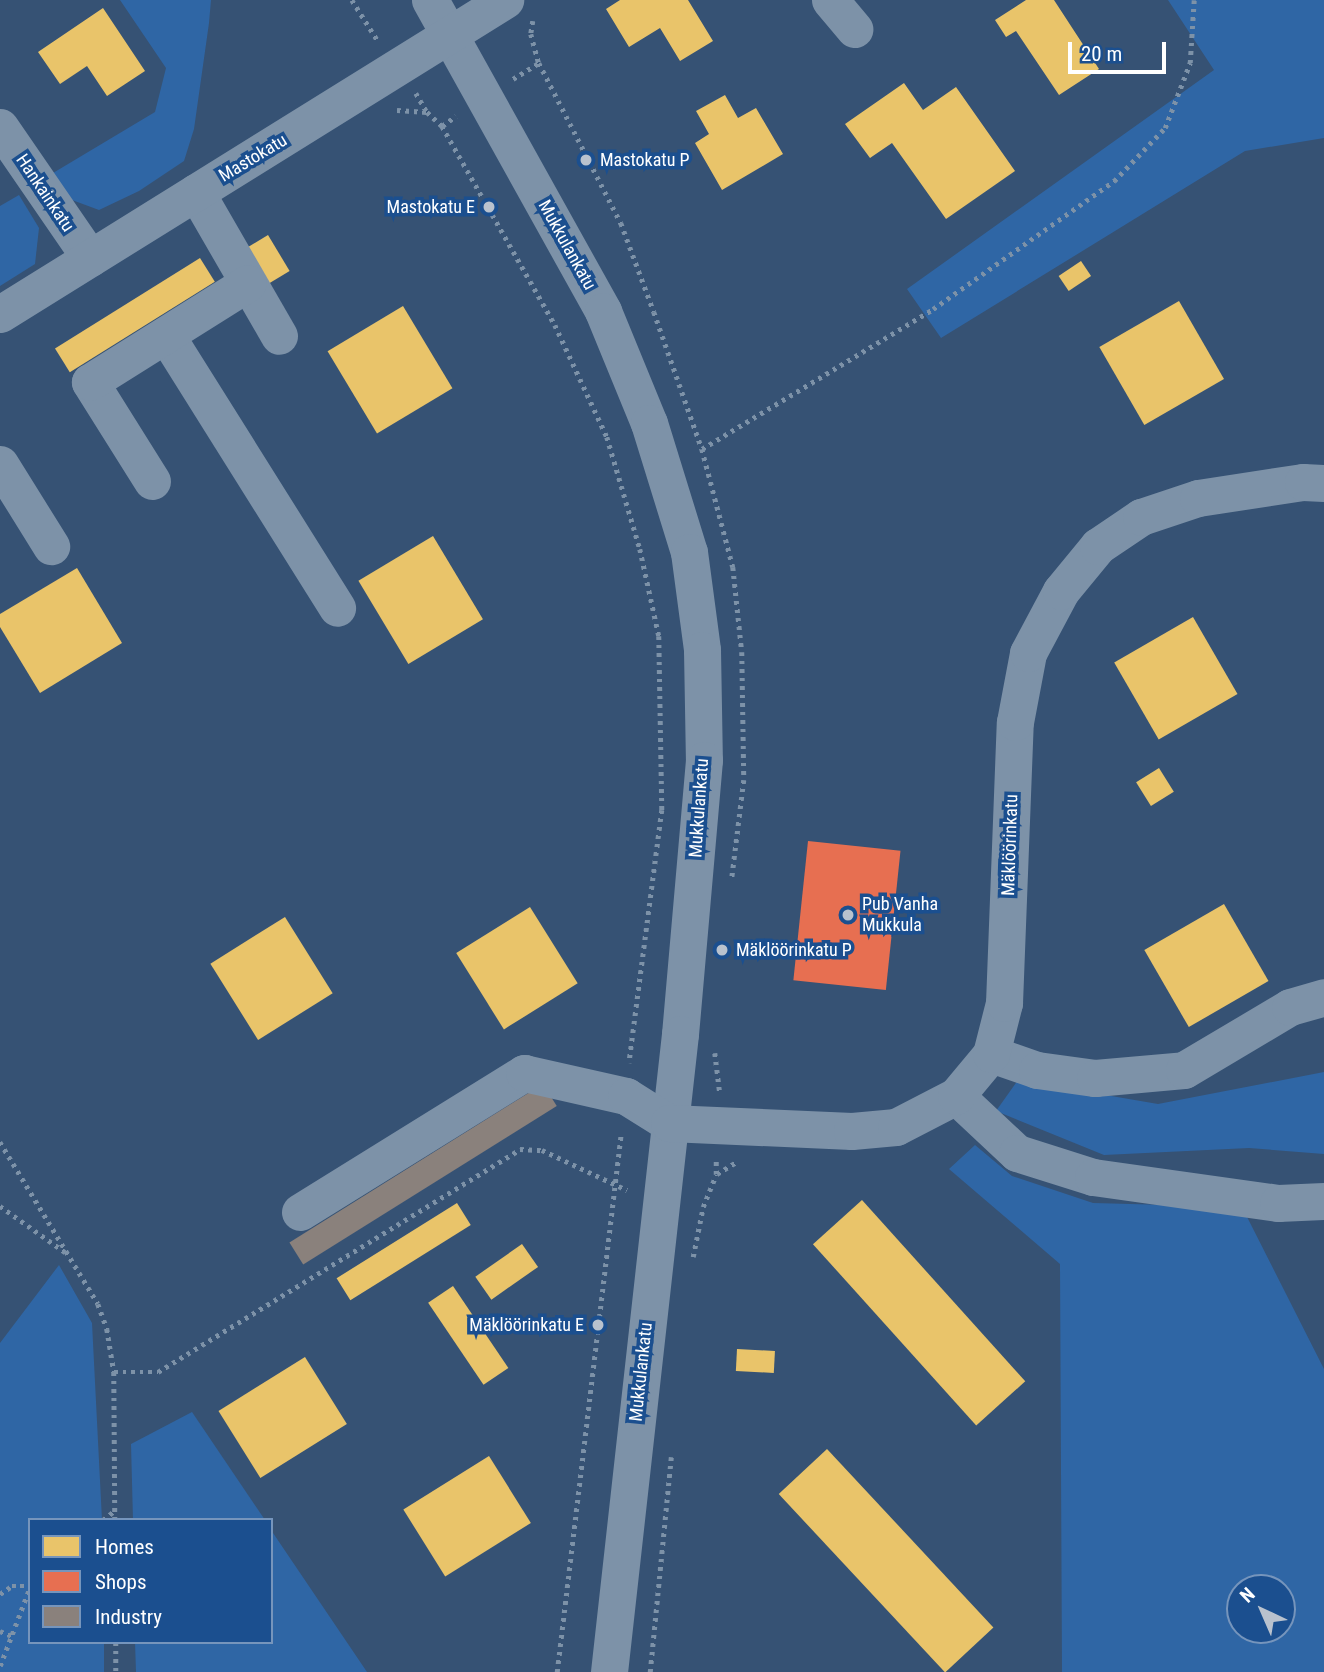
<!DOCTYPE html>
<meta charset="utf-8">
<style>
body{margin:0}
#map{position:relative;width:1324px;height:1672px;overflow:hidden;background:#365274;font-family:"Roboto Condensed",sans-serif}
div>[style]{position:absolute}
.green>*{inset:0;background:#2f66a5}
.homes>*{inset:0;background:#e9c46a;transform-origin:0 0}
.shops>*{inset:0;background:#e76f51;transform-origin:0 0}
.industry>*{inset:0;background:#8a817c;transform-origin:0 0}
.path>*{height:4.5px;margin-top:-2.25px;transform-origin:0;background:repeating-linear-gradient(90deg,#7d92a8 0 3.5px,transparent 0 8.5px)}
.minor>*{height:37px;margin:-18.5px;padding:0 18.5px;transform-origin:18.5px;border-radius:18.5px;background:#7d92a8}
.dots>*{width:19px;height:19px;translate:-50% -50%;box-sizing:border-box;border:4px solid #1b4f8f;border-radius:50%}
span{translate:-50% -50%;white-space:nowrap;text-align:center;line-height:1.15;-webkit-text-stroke:7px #1b4f8f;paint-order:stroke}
.street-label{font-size:18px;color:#fff}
.poi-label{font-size:18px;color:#fff}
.left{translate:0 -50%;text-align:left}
.right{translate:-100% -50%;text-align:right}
.legend{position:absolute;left:28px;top:1518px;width:245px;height:126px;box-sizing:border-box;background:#1b4f8f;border:2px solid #7695bc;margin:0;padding:9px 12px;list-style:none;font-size:21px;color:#fff}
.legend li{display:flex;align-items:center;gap:14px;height:35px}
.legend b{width:35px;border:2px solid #7695bc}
.north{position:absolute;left:1226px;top:1574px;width:70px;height:70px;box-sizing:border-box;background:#1b4f8f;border:2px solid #7695bc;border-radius:50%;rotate:316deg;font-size:19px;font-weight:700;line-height:28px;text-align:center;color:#fff}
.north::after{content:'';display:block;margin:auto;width:24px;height:32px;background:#b9c2ce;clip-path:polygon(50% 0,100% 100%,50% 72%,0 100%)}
.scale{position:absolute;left:1068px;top:42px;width:98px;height:32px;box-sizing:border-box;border:4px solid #fff;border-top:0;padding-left:9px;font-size:21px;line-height:24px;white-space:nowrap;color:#fff;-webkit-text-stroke:5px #1b4f8f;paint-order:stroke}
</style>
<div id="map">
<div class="green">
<i style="clip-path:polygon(120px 0,211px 0,209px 23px,194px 129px,184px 161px,139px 191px,99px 210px,72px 200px,53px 173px,155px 112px,166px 68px)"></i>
<i style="clip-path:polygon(1168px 0,1324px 0,1324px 138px,1245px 151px,941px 338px,907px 289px,1214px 70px)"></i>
<i style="clip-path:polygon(19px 195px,39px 228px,35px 264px,0 286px,0 206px)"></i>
<i style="clip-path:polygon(1324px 1072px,1324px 1154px,1249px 1148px,1104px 1155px,996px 1111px,1018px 1080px,1158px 1104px)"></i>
<i style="clip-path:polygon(evenodd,975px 1145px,1012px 1176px,1093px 1203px,1242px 1207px,1324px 1369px,1324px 1672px,1062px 1672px,1060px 1264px,949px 1169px,975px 1145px,1240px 1588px,1282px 1588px,1282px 1630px,1240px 1630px,1240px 1588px)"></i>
<i style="clip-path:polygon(59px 1265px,92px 1323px,102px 1520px,30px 1520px,30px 1642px,104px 1642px,104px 1672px,0 1672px,0 1343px)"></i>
<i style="clip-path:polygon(192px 1412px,265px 1520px,133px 1520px,131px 1444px)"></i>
<i style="clip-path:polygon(271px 1530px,367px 1672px,136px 1672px,135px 1642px,271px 1642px)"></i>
</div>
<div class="homes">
<i style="clip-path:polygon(620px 0,688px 0,713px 41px,680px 61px,660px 28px,629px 47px,606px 9px)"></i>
<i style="clip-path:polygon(1026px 0,1054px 0,1099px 69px,1059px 95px,1016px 31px,1006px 37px,995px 20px)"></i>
<i style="clip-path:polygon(103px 8px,145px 71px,107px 96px,87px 66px,60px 84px,38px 52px)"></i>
<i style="clip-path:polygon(904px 83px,923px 110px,956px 87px,1015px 171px,946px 219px,892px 143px,870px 158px,845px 124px)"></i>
<i style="clip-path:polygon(725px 95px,738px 118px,756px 108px,783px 154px,722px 190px,695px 143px,709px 134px,696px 111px)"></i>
<i style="left:268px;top:235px;width:42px;height:31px;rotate:59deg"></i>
<i style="left:200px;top:258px;width:28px;height:171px;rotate:58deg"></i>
<i style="left:1081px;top:261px;width:18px;height:27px;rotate:56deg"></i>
<i style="left:1179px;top:301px;width:90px;height:92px;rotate:60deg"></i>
<i style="left:403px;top:306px;width:96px;height:88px;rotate:59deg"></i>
<i style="left:433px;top:536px;width:97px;height:87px;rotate:59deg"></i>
<i style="clip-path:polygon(77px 568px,122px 643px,40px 693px,0 627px,0 614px)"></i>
<i style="left:1193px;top:617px;width:89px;height:91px;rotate:60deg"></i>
<i style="left:1159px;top:768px;width:28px;height:27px;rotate:58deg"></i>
<i style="left:1224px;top:904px;width:89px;height:92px;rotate:60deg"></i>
<i style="left:530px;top:907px;width:90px;height:87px;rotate:58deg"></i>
<i style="left:285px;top:917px;width:90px;height:88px;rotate:58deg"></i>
<i style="left:862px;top:1200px;width:244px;height:66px;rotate:48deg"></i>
<i style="left:457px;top:1203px;width:26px;height:142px;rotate:58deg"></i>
<i style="left:522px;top:1244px;width:28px;height:57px;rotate:55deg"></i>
<i style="left:453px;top:1286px;width:99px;height:30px;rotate:56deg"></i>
<i style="left:737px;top:1349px;width:38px;height:22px;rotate:3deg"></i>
<i style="left:305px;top:1357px;width:79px;height:102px;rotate:58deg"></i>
<i style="left:827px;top:1449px;width:244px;height:66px;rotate:47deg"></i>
<i style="left:489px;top:1456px;width:79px;height:101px;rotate:58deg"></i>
</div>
<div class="shops">
<i style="left:808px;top:841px;width:93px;height:140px;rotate:6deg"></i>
</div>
<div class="industry">
<i style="left:543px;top:1084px;width:26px;height:299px;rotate:58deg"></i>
</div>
<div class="path">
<i style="left:352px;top:0;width:49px;rotate:57.6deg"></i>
<i style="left:533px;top:21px;width:13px;rotate:99deg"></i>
<i style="left:531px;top:34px;width:30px;rotate:75deg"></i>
<i style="left:539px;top:63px;width:180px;rotate:62.9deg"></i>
<i style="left:621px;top:223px;width:95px;rotate:69.7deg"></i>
<i style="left:654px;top:312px;width:145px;rotate:70.7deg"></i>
<i style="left:702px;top:449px;width:122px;rotate:75.3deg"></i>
<i style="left:733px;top:567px;width:85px;rotate:84deg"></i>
<i style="left:742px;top:652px;width:128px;rotate:89.1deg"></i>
<i style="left:744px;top:780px;width:99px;rotate:97deg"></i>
<i style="left:513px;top:79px;width:31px;rotate:-32deg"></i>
<i style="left:416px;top:93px;width:22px;rotate:60deg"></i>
<i style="left:397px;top:110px;width:30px;rotate:4deg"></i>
<i style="left:427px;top:112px;width:21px;rotate:43deg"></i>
<i style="left:442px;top:126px;width:229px;rotate:60.4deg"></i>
<i style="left:555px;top:325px;width:123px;rotate:65.1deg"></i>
<i style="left:607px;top:437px;width:117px;rotate:73.6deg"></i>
<i style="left:640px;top:549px;width:89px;rotate:77.7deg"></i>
<i style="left:659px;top:636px;width:174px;rotate:89deg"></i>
<i style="left:662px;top:810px;width:255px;rotate:97.4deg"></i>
<i style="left:442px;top:126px;width:17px;rotate:-36deg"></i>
<i style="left:702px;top:449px;width:270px;rotate:-31.2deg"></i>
<i style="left:933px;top:309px;width:222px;rotate:-35.3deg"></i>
<i style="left:1114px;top:181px;width:74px;rotate:-46.1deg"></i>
<i style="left:1165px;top:128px;width:70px;rotate:-69deg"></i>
<i style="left:1190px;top:63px;width:63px;rotate:-86.4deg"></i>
<i style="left:715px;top:1053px;width:39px;rotate:83deg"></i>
<i style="left:0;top:1142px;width:189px;rotate:58.8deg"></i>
<i style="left:98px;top:1304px;width:27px;rotate:70deg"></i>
<i style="left:107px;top:1329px;width:44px;rotate:80.8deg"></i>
<i style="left:114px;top:1372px;width:148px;rotate:89.6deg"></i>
<i style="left:717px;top:1174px;width:22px;rotate:-32deg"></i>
<i style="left:0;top:1206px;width:80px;rotate:35.3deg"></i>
<i style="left:693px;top:1257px;width:51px;rotate:-78.7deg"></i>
<i style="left:703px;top:1207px;width:35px;rotate:-68deg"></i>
<i style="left:716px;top:1174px;width:17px;rotate:-90deg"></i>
<i style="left:114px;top:1372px;width:44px"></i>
<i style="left:158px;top:1372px;width:425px;rotate:-31.6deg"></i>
<i style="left:520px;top:1149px;width:22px;rotate:3deg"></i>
<i style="left:542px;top:1150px;width:94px;rotate:25.2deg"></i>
<i style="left:103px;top:1520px;width:14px;rotate:-39deg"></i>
<i style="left:0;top:1594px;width:14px;rotate:-34deg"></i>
<i style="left:12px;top:1586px;width:18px"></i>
<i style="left:0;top:1631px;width:13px;rotate:23deg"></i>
<i style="left:116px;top:1642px;width:30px;rotate:90deg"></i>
<i style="left:0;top:1666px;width:85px;rotate:-69.2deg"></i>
<i style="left:557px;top:1672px;width:542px;rotate:-83.22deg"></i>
<i style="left:650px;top:1672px;width:216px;rotate:-84.4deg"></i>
</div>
<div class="minor">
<i style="left:430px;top:0;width:356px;rotate:60.9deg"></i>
<i style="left:603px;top:311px;width:121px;rotate:67.7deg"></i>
<i style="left:649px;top:423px;width:135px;rotate:72.8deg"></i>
<i style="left:689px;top:552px;width:99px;rotate:82.4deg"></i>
<i style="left:702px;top:650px;width:110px;rotate:89deg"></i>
<i style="left:704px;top:760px;width:275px;rotate:95deg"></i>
<i style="left:680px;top:1034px;width:642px;rotate:96.35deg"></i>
<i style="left:830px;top:0;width:38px;rotate:50deg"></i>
<i style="left:0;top:127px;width:159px;rotate:55.5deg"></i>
<i style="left:196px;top:192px;width:166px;rotate:60deg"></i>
<i style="left:0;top:314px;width:595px;rotate:-31.87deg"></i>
<i style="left:166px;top:335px;width:322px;rotate:57.9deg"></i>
<i style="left:0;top:464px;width:97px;rotate:58.1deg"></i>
<i style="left:152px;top:481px;width:117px;rotate:-122.1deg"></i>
<i style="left:90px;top:382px;width:186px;rotate:-32.1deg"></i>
<i style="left:991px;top:1054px;width:49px;rotate:19.2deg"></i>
<i style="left:1037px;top:1070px;width:59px;rotate:7.9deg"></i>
<i style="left:1095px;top:1078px;width:89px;rotate:-5.1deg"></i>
<i style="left:1184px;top:1070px;width:123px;rotate:-30.7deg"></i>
<i style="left:1290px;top:1007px;width:35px;rotate:-16deg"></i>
<i style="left:956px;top:1096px;width:83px;rotate:43.1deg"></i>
<i style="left:1017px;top:1153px;width:80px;rotate:17.5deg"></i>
<i style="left:1093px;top:1177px;width:187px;rotate:8deg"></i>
<i style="left:1278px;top:1203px;width:46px;rotate:-2.5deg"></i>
<i style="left:300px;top:1212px;width:264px;rotate:-31.8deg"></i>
<i style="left:524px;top:1073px;width:105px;rotate:12.7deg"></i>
<i style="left:626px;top:1096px;width:51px;rotate:32.1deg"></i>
<i style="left:669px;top:1123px;width:183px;rotate:2.5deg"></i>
<i style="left:852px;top:1131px;width:44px;rotate:-5.2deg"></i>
<i style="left:896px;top:1127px;width:68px;rotate:-27.3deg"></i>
<i style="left:956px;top:1096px;width:55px;rotate:-50.2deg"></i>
<i style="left:991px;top:1054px;width:53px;rotate:-75.7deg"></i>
<i style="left:1004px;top:1003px;width:281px;rotate:-87.8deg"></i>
<i style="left:1015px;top:722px;width:70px;rotate:-79.3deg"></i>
<i style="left:1028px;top:653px;width:70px;rotate:-62deg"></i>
<i style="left:1061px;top:591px;width:58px;rotate:-50.6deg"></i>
<i style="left:1098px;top:546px;width:52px;rotate:-34deg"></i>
<i style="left:1141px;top:517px;width:60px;rotate:-18.4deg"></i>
<i style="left:1198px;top:498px;width:106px;rotate:-8.7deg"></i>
<i style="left:1303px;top:482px;width:21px;rotate:3deg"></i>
</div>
<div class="dots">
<i style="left:586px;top:160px;background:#b9c2ce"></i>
<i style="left:489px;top:207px;background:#b9c2ce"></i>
<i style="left:848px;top:915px;background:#b9c2ce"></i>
<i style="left:722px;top:950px;background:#b9c2ce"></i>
<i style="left:598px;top:1325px;background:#b9c2ce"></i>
</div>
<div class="street-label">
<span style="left:253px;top:158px;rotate:-31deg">Mastokatu</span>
<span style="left:45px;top:193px;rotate:56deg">Hankainkatu</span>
<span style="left:567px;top:245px;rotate:61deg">Mukkulankatu</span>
<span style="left:699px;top:808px;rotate:-86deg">Mukkulankatu</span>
<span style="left:1010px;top:845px;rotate:-88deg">Mäklöörinkatu</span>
<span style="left:641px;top:1372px;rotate:-84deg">Mukkulankatu</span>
</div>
<div class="poi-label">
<span class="left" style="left:600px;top:160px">Mastokatu P</span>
<span class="right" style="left:475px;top:207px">Mastokatu E</span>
<span class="left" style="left:862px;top:915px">Pub Vanha<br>Mukkula</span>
<span class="left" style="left:736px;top:950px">Mäklöörinkatu P</span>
<span class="right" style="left:584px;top:1325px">Mäklöörinkatu E</span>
</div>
<ul class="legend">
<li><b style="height:19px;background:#e9c46a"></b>Homes</li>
<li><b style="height:19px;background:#e76f51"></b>Shops</li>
<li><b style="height:19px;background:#8a817c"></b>Industry</li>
</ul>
<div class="north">N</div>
<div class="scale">20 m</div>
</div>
